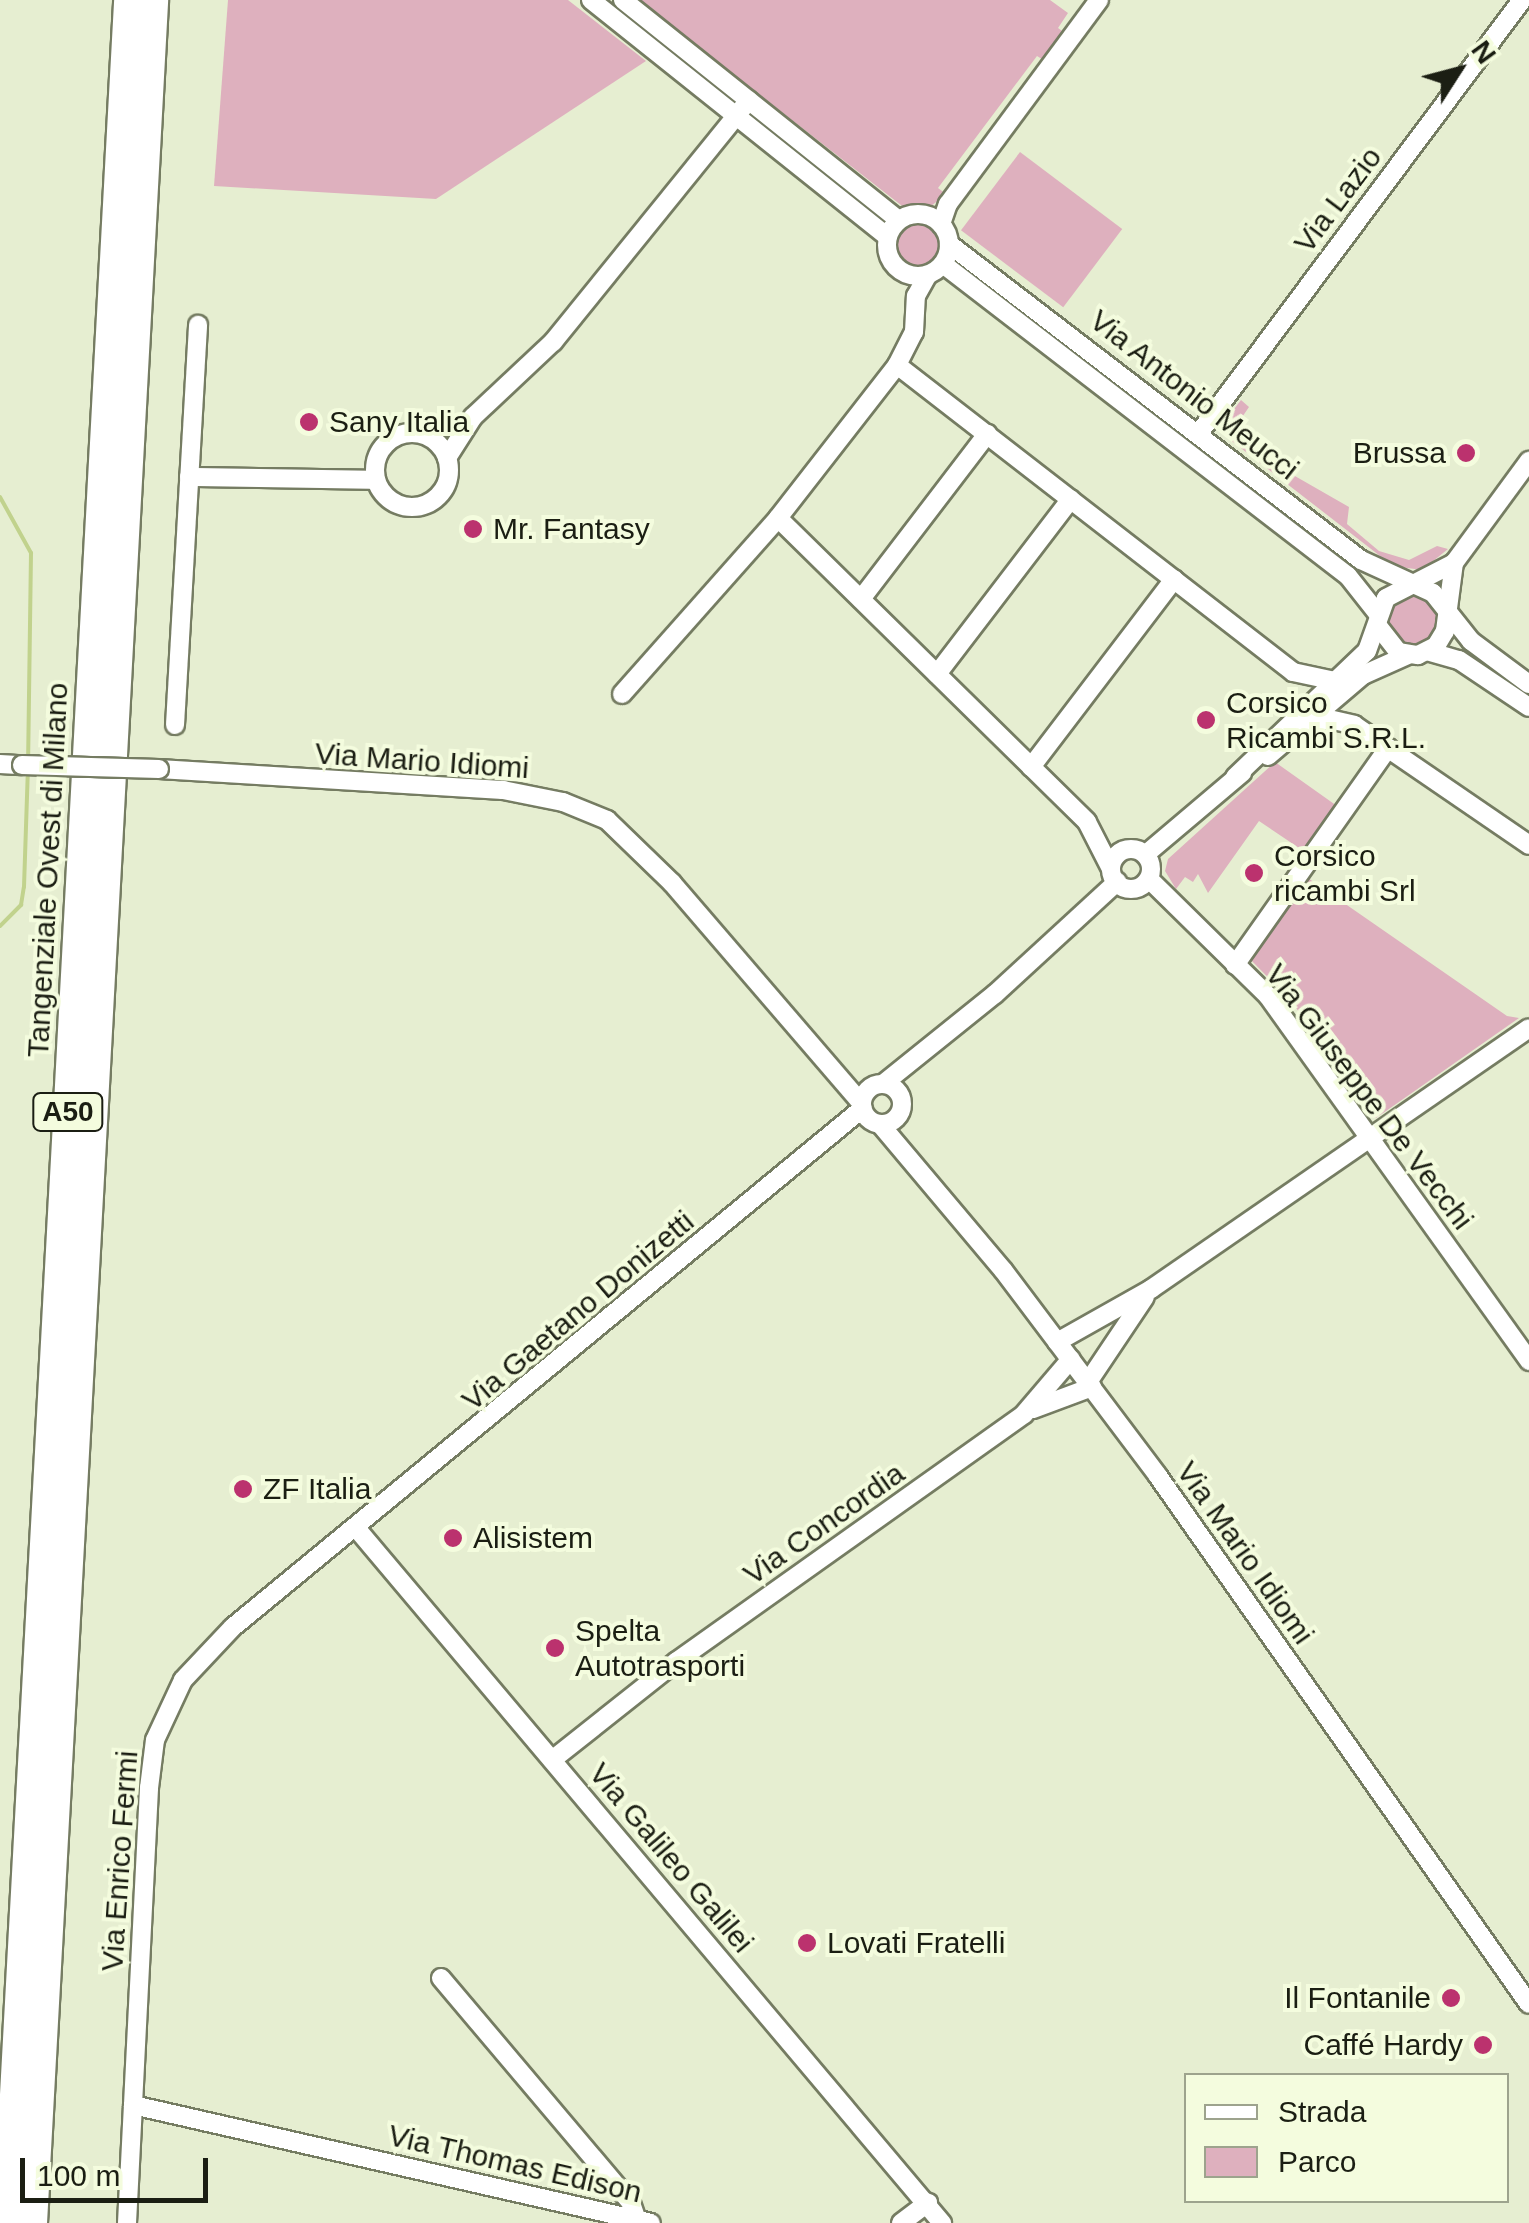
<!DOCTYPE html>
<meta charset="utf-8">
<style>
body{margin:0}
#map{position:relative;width:1529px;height:2223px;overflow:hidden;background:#e6eed1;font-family:Arial,sans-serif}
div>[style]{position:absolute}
.green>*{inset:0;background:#deb0be;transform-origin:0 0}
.round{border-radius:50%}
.stream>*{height:4px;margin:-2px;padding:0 2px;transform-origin:2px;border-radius:2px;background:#c1d28d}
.roads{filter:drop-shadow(2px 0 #757c62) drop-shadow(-2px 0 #757c62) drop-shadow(0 2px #757c62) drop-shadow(0 -2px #757c62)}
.minor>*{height:18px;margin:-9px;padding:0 9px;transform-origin:9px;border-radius:9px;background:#fff}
.minor>.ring{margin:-9px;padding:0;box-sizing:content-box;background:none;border:18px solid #fff;border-radius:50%}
.highway>*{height:28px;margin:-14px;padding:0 14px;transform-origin:14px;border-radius:14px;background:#fff}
.bridges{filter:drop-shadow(2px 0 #757c62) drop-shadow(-2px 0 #757c62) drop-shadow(0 2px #757c62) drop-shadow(0 -2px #757c62)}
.minor-bridge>*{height:18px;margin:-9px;padding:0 9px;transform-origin:9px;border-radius:9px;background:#fff}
.dots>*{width:28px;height:28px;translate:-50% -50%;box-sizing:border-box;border:5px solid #f4fcde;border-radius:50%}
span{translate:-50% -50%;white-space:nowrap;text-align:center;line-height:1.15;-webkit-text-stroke:8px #f4fcde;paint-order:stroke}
.shield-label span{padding:2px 8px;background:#f4fcde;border:2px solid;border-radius:8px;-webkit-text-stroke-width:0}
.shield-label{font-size:28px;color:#1b1e13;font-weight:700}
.street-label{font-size:30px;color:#1b1e13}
.poi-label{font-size:30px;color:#1b1e13}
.left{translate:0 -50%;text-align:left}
.right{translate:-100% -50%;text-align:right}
.legend{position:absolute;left:1184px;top:2073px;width:325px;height:130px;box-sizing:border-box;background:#f4fcde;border:2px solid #9da38d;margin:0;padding:12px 18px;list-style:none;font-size:30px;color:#1b1e13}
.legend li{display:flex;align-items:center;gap:20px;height:50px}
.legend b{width:50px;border:2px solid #9da38d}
.north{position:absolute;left:1409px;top:20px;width:100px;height:100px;-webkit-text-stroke:8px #f4fcde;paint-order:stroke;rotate:54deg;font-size:28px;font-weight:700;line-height:40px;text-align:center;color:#1b1e13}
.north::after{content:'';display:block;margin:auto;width:35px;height:45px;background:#1b1e13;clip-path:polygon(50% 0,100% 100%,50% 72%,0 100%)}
.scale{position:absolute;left:20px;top:2158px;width:188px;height:45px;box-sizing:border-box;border:5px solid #1b1e13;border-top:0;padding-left:12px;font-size:30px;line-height:35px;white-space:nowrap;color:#1b1e13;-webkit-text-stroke:8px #f4fcde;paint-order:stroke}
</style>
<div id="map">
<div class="green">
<i style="clip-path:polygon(228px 0,568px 0,646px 61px,436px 199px,214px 186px)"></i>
<i style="clip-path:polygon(638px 0,1050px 0,1068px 13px,1058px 28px,1065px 33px,1045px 61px,1037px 56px,938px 188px,946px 194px,930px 207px,906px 209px)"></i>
<i style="left:1020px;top:152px;width:128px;height:98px;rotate:37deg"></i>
<i class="round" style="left:897px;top:224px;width:42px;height:42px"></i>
<i style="clip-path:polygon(1241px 400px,1249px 407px,1234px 429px,1239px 444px,1349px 507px,1347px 524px,1379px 551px,1409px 560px,1437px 546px,1448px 549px,1422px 570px,1393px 566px,1224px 435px,1225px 421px)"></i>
<i class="round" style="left:1387px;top:593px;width:52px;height:52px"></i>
<i style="clip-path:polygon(1275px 762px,1337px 806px,1305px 852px,1259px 821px,1208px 893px,1198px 874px,1193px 882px,1185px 877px,1176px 889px,1165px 871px,1168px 859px)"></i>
<i style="clip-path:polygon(1305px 876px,1507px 1016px,1519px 1018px,1376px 1118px,1291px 1001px,1249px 958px)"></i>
</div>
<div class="stream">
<i style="left:0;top:497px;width:64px;rotate:61deg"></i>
<i style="left:31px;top:553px;width:206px;rotate:90.8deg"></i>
<i style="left:0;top:926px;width:30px;rotate:-45deg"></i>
<i style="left:21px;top:905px;width:18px;rotate:-81deg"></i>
<i style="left:24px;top:887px;width:118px;rotate:-88.1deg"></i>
</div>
<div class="roads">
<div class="minor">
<i style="left:591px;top:0;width:379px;rotate:38.6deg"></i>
<i style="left:623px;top:0;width:353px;rotate:38.6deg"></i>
<i class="ring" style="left:887px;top:214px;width:44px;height:44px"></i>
<i style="left:941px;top:224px;width:21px;rotate:-71deg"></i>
<i style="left:948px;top:204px;width:254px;rotate:-53.5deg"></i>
<i style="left:949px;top:244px;width:519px;rotate:37.49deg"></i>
<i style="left:1361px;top:560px;width:79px;rotate:24.6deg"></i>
<i style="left:1433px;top:593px;width:61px;rotate:51.6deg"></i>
<i style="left:1471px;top:641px;width:72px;rotate:36.6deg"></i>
<i style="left:943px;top:264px;width:511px;rotate:37.61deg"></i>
<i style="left:1348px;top:576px;width:48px;rotate:51.7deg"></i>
<i style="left:897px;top:365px;width:501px;rotate:37.78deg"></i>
<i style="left:1293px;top:672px;width:43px;rotate:12.1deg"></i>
<i class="ring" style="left:375px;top:433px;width:56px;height:56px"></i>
<i style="left:1199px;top:433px;width:540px;rotate:-53.28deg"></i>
<i style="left:447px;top:458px;width:49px;rotate:-57.6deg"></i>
<i style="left:473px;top:417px;width:110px;rotate:-43.2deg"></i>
<i style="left:553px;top:342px;width:311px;rotate:-51deg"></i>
<i style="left:189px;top:477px;width:187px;rotate:0.9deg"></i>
<i style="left:778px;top:518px;width:433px;rotate:44.5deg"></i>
<i style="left:1087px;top:822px;width:53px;rotate:62.9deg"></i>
<i style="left:861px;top:599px;width:208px;rotate:-52.6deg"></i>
<i style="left:1378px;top:626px;width:33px;rotate:52deg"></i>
<i style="left:1398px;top:652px;width:20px;rotate:9deg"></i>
<i style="left:1418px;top:655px;width:20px;rotate:-27deg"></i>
<i style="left:1436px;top:646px;width:17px;rotate:-59deg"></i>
<i style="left:1445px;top:631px;width:69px;rotate:-82.5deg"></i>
<i style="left:1427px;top:651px;width:33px;rotate:16deg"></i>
<i style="left:1459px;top:660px;width:84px;rotate:33.9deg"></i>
<i style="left:937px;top:674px;width:220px;rotate:-52.6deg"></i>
<i style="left:622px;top:694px;width:235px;rotate:-48.4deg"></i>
<i style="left:778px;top:518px;width:194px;rotate:-52.1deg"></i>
<i style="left:897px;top:365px;width:37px;rotate:-63deg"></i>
<i style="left:914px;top:332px;width:36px;rotate:-87deg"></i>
<i style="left:916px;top:296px;width:23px;rotate:-61deg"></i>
<i style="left:175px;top:725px;width:401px;rotate:-86.7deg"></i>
<i style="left:1309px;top:725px;width:21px;rotate:-17deg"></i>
<i style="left:1329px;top:719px;width:26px;rotate:13deg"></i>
<i style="left:1354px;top:725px;width:212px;rotate:34.4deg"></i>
<i style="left:1268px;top:756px;width:125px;rotate:-40.5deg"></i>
<i style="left:1363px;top:675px;width:49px;rotate:-24deg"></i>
<i style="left:0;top:764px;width:22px;rotate:3deg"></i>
<i style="left:1031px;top:767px;width:236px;rotate:-52.7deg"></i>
<i style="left:159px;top:769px;width:345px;rotate:3.5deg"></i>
<i style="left:503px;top:790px;width:61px;rotate:11.3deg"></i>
<i style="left:563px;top:802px;width:48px;rotate:22.2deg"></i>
<i style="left:607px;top:820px;width:91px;rotate:44.1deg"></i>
<i style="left:672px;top:883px;width:291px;rotate:49.3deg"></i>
<i style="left:1235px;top:777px;width:182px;rotate:-43.7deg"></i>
<i style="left:1367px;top:651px;width:56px;rotate:-70.3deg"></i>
<i style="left:1386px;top:598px;width:76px;rotate:-27.2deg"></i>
<i style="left:1454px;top:563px;width:127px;rotate:-53.7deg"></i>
<i class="ring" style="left:1111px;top:849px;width:22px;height:22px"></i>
<i style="left:1146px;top:854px;width:126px;rotate:-40.2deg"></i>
<i style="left:1149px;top:879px;width:167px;rotate:44.5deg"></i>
<i style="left:1268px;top:996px;width:449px;rotate:54.4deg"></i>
<i style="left:1235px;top:965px;width:266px;rotate:-54.8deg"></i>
<i style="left:883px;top:1084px;width:144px;rotate:-38.8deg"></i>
<i style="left:995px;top:994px;width:166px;rotate:-42.6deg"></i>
<i class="ring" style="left:862px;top:1084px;width:22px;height:22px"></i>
<i style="left:880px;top:1124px;width:191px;rotate:49.9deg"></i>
<i style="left:1003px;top:1270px;width:258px;rotate:53deg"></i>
<i style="left:1158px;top:1476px;width:645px;rotate:54.91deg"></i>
<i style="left:1057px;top:1342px;width:108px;rotate:-29.4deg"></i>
<i style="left:1151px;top:1289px;width:459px;rotate:-34.6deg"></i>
<i style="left:1088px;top:1382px;width:102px;rotate:-56.2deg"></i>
<i style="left:1033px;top:1409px;width:63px;rotate:-20.4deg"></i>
<i style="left:357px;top:1529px;width:908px;rotate:49.87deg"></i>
<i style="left:552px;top:1760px;width:159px;rotate:-38.4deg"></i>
<i style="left:677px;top:1661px;width:426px;rotate:-35.4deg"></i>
<i style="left:1024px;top:1414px;width:72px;rotate:-49.5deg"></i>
<i style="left:441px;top:1978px;width:294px;rotate:49.8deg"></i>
<i style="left:631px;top:2203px;width:18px;rotate:71deg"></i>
<i style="left:133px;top:2105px;width:531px;rotate:12.83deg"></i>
<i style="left:127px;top:2223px;width:436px;rotate:-87.1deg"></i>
<i style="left:149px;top:1788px;width:48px;rotate:-82.9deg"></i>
<i style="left:155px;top:1740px;width:66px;rotate:-65deg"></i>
<i style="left:183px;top:1680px;width:73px;rotate:-46.7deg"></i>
<i style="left:233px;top:1627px;width:816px;rotate:-39.48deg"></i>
<i style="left:901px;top:2223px;width:34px;rotate:-37deg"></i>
</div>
<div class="highway">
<i style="left:7px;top:2223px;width:2226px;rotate:-86.88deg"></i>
<i style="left:33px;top:2223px;width:2226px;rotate:-86.88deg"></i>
</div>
</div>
<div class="bridges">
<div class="minor-bridge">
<i style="left:22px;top:765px;width:137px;rotate:1.7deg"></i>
</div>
</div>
<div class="dots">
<i style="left:309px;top:422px;background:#bb326e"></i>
<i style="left:1466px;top:453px;background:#bb326e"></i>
<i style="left:473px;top:529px;background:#bb326e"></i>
<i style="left:1206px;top:720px;background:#bb326e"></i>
<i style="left:1254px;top:873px;background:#bb326e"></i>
<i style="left:243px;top:1489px;background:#bb326e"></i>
<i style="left:453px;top:1538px;background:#bb326e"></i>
<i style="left:555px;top:1648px;background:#bb326e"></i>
<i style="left:807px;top:1943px;background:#bb326e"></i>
<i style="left:1451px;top:1998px;background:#bb326e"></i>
<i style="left:1483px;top:2045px;background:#bb326e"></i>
</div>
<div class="shield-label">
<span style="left:68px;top:1112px">A50</span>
</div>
<div class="street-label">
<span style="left:1338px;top:200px;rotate:-53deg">Via Lazio</span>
<span style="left:1194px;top:395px;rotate:38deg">Via Antonio Meucci</span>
<span style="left:422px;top:761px;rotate:4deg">Via Mario Idiomi</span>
<span style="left:48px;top:870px;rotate:-87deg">Tangenziale Ovest di Milano</span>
<span style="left:1369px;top:1097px;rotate:53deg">Via Giuseppe De Vecchi</span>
<span style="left:578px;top:1311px;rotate:-40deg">Via Gaetano Donizetti</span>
<span style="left:824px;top:1524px;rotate:-35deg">Via Concordia</span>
<span style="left:1245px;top:1553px;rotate:55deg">Via Mario Idiomi</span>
<span style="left:671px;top:1858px;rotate:50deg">Via Galileo Galilei</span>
<span style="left:120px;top:1861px;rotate:-86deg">Via Enrico Fermi</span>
<span style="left:515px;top:2164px;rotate:13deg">Via Thomas Edison</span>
</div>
<div class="poi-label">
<span class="left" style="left:329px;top:422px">Sany Italia</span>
<span class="right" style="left:1446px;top:453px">Brussa</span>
<span class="left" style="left:493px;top:529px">Mr. Fantasy</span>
<span class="left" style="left:1226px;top:720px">Corsico<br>Ricambi S.R.L.</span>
<span class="left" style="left:1274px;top:873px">Corsico<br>ricambi Srl</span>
<span class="left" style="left:263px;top:1489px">ZF Italia</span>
<span class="left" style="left:473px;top:1538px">Alisistem</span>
<span class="left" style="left:575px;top:1648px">Spelta<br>Autotrasporti</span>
<span class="left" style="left:827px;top:1943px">Lovati Fratelli</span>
<span class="right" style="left:1431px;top:1998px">Il Fontanile</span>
<span class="right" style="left:1463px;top:2045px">Caffé Hardy</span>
</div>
<ul class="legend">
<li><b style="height:12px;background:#fff"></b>Strada</li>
<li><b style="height:28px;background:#deb0be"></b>Parco</li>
</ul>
<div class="north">N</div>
<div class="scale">100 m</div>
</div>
